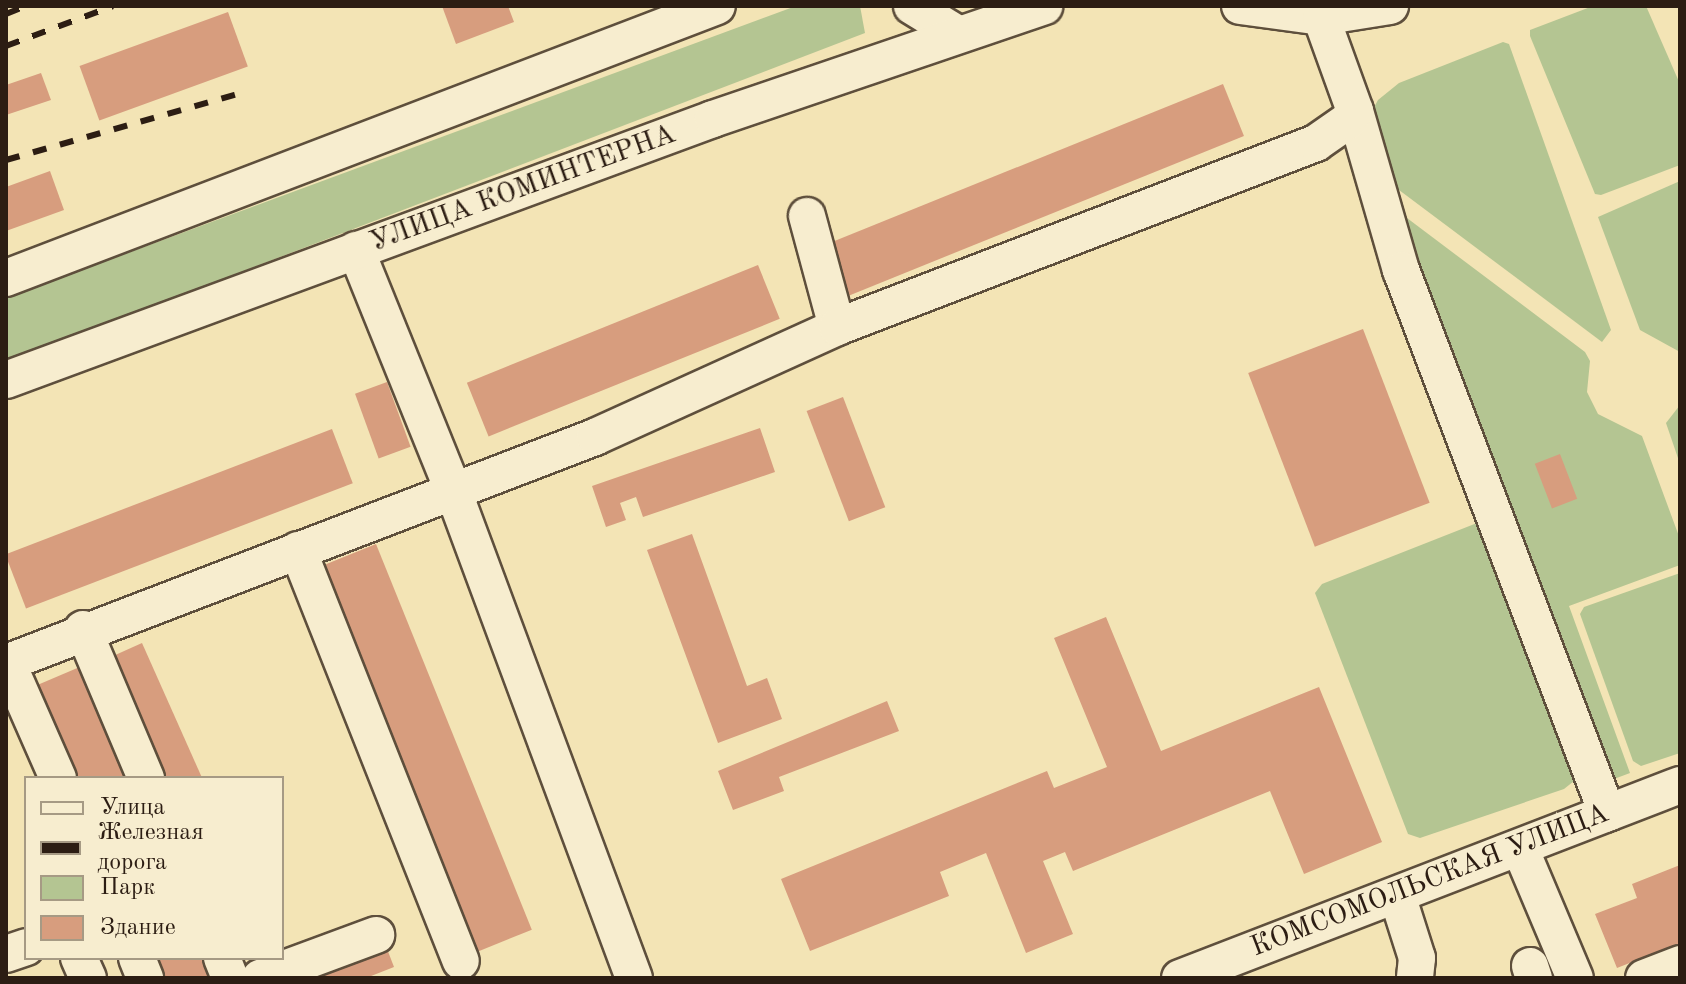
<!DOCTYPE html>
<meta charset="utf-8">
<style>
body{margin:0}
#map{position:relative;width:1686px;height:984px;overflow:hidden;background:#f3e4b5;font-family:"Old Standard TT",serif}
div>[style]{position:absolute}
.green>*{inset:0;background:#b4c592}
.building>*{inset:0;background:#d79d7e;transform-origin:0 0}
.roads{filter:drop-shadow(2px 0 #5e4f3c) drop-shadow(-2px 0 #5e4f3c) drop-shadow(0 2px #5e4f3c) drop-shadow(0 -2px #5e4f3c)}
.minor>*{height:36px;margin:-18px;padding:0 18px;transform-origin:18px;border-radius:18px;background:#f7edcf}
.rail>*{height:6px;margin-top:-3px;transform-origin:0;background:repeating-linear-gradient(90deg,#2c1d13 0 14px,transparent 0 28px)}
span{translate:-50% -50%;white-space:nowrap;text-align:center;line-height:1.15;-webkit-text-stroke:6px #f7edcf;paint-order:stroke}
.street-label{font-size:28px;color:#2c1d13}
.frame{position:absolute;inset:0;border:8px solid #2c1d13;pointer-events:none}
.legend{position:absolute;left:24px;top:776px;width:260px;height:184px;box-sizing:border-box;background:#f7edcf;border:2px solid #a69a84;margin:0;padding:10px 14px;list-style:none;font-size:24px;color:#2c1d13}
.legend li{display:flex;align-items:center;gap:16px;height:40px}
.legend b{width:40px;border:2px solid #a69a84}
</style>
<div id="map">
<div class="green">
<i style="clip-path:polygon(796px 6px,860px 6px,865px 33px,6px 362px,6px 298px)"></i>
<i style="clip-path:polygon(1593px 6px,1646px 6px,1680px 84px,1680px 165px,1601px 195px,1595px 194px,1530px 36px,1530px 30px)"></i>
<i style="clip-path:polygon(1503px 42px,1509px 44px,1611px 330px,1602px 342px,1383px 178px,1371px 113px,1378px 100px,1399px 83px)"></i>
<i style="clip-path:polygon(1680px 181px,1680px 352px,1640px 330px,1598px 217px)"></i>
<i style="clip-path:polygon(1403px 215px,1585px 352px,1590px 361px,1587px 392px,1598px 414px,1642px 436px,1680px 539px,1680px 565px,1569px 606px,1630px 773px,1606px 782px,1397px 217px)"></i>
<i style="clip-path:polygon(1680px 405px,1680px 464px,1666px 423px)"></i>
<i style="clip-path:polygon(1477px 523px,1486px 530px,1575px 766px,1574px 781px,1564px 789px,1420px 838px,1408px 834px,1315px 593px,1322px 584px)"></i>
<i style="clip-path:polygon(1680px 573px,1680px 753px,1641px 766px,1633px 761px,1580px 614px,1584px 607px)"></i>
</div>
<div class="building">
<i style="clip-path:polygon(442px 6px,508px 6px,514px 22px,456px 44px)"></i>
<i style="left:228px;top:12px;width:58px;height:158px;rotate:70deg"></i>
<i style="clip-path:polygon(41px 73px,51px 100px,6px 115px,6px 85px)"></i>
<i style="left:1223px;top:84px;width:56px;height:435px;rotate:68deg"></i>
<i style="clip-path:polygon(50px 171px,64px 210px,6px 231px,6px 187px)"></i>
<i style="left:758px;top:265px;width:58px;height:314px;rotate:68deg"></i>
<i style="left:1363px;top:329px;width:186px;height:123px;rotate:69deg"></i>
<i style="left:387px;top:382px;width:69px;height:34px;rotate:70deg"></i>
<i style="left:843px;top:397px;width:118px;height:39px;rotate:69deg"></i>
<i style="clip-path:polygon(760px 428px,775px 472px,643px 517px,636px 497px,620px 503px,626px 520px,606px 527px,592px 486px)"></i>
<i style="left:332px;top:429px;width:58px;height:350px;rotate:69deg"></i>
<i style="left:1560px;top:454px;width:48px;height:27px;rotate:69deg"></i>
<i style="clip-path:polygon(692px 534px,747px 686px,767px 678px,782px 719px,718px 743px,647px 550px)"></i>
<i style="left:376px;top:544px;width:416px;height:62px;rotate:68deg"></i>
<i style="clip-path:polygon(1106px 617px,1161px 751px,1319px 687px,1382px 842px,1304px 874px,1270px 791px,1073px 871px,1065px 852px,1043px 861px,1073px 934px,1026px 953px,986px 853px,940px 872px,949px 896px,810px 951px,781px 879px,1047px 771px,1054px 788px,1107px 767px,1054px 638px)"></i>
<i style="left:142px;top:643px;width:147px;height:36px;rotate:66deg"></i>
<i style="clip-path:polygon(82px 666px,131px 778px,67px 778px,28px 689px)"></i>
<i style="clip-path:polygon(887px 701px,899px 731px,779px 777px,784px 791px,733px 810px,718px 771px)"></i>
<i style="clip-path:polygon(1680px 865px,1680px 943px,1617px 968px,1595px 914px,1637px 898px,1632px 884px)"></i>
<i style="clip-path:polygon(384px 941px,394px 967px,366px 978px,292px 978px)"></i>
<i style="clip-path:polygon(146px 958px,209px 958px,218px 978px,155px 978px)"></i>
</div>
<div class="roads">
<div class="minor">
<i style="left:912px;top:6px;width:52px;rotate:31.5deg"></i>
<i style="left:1240px;top:6px;width:82px;rotate:7.7deg"></i>
<i style="left:1321px;top:17px;width:70px;rotate:-9.1deg"></i>
<i style="left:1355px;top:111px;width:166px;rotate:73.9deg"></i>
<i style="left:1401px;top:270px;width:581px;rotate:69.22deg"></i>
<i style="left:807px;top:216px;width:115px;rotate:74.9deg"></i>
<i style="left:356px;top:250px;width:262px;rotate:68deg"></i>
<i style="left:454px;top:493px;width:517px;rotate:69.64deg"></i>
<i style="left:6px;top:278px;width:761px;rotate:-20.93deg"></i>
<i style="left:6px;top:380px;width:754px;rotate:-20.26deg"></i>
<i style="left:713px;top:119px;width:350px;rotate:-18.8deg"></i>
<i style="left:298px;top:550px;width:442px;rotate:68.4deg"></i>
<i style="left:83px;top:629px;width:162px;rotate:67.1deg"></i>
<i style="left:7px;top:662px;width:127px;rotate:66.3deg"></i>
<i style="left:6px;top:663px;width:631px;rotate:-20.99deg"></i>
<i style="left:595px;top:437px;width:266px;rotate:-24.4deg"></i>
<i style="left:837px;top:327px;width:513px;rotate:-21.01deg"></i>
<i style="left:1316px;top:143px;width:39px;rotate:-35deg"></i>
<i style="left:1348px;top:121px;width:12px;rotate:-55deg"></i>
<i style="left:1355px;top:111px;width:100px;rotate:-109.9deg"></i>
<i style="left:1520px;top:848px;width:141px;rotate:67.1deg"></i>
<i style="left:1397px;top:895px;width:66px;rotate:72.4deg"></i>
<i style="left:1417px;top:958px;width:20px;rotate:96deg"></i>
<i style="left:6px;top:954px;width:21px;rotate:-19deg"></i>
<i style="left:79px;top:958px;width:22px;rotate:66deg"></i>
<i style="left:137px;top:958px;width:22px;rotate:68deg"></i>
<i style="left:222px;top:958px;width:22px;rotate:68deg"></i>
<i style="left:1530px;top:966px;width:13px;rotate:72deg"></i>
<i style="left:260px;top:978px;width:124px;rotate:-20.3deg"></i>
<i style="left:1180px;top:978px;width:536px;rotate:-21.11deg"></i>
<i style="left:1644px;top:978px;width:39px;rotate:-21deg"></i>
</div>
</div>
<div class="rail">
<i style="left:6px;top:14px;width:22px;rotate:-22deg"></i>
<i style="left:6px;top:46px;width:114px;rotate:-20.5deg"></i>
<i style="left:6px;top:160px;width:244px;rotate:-15.9deg"></i>
</div>
<div class="street-label">
<span style="left:523px;top:189px;rotate:-20deg">УЛИЦА КОМИНТЕРНА</span>
<span style="left:1430px;top:881px;rotate:-21deg">КОМСОМОЛЬСКАЯ УЛИЦА</span>
</div>
<div class="frame"></div>
<ul class="legend">
<li><b style="height:10px;background:#f7edcf"></b>Улица</li>
<li><b style="height:10px;background:#2c1d13"></b>Железная дорога</li>
<li><b style="height:22px;background:#b4c592"></b>Парк</li>
<li><b style="height:22px;background:#d79d7e"></b>Здание</li>
</ul>
</div>
